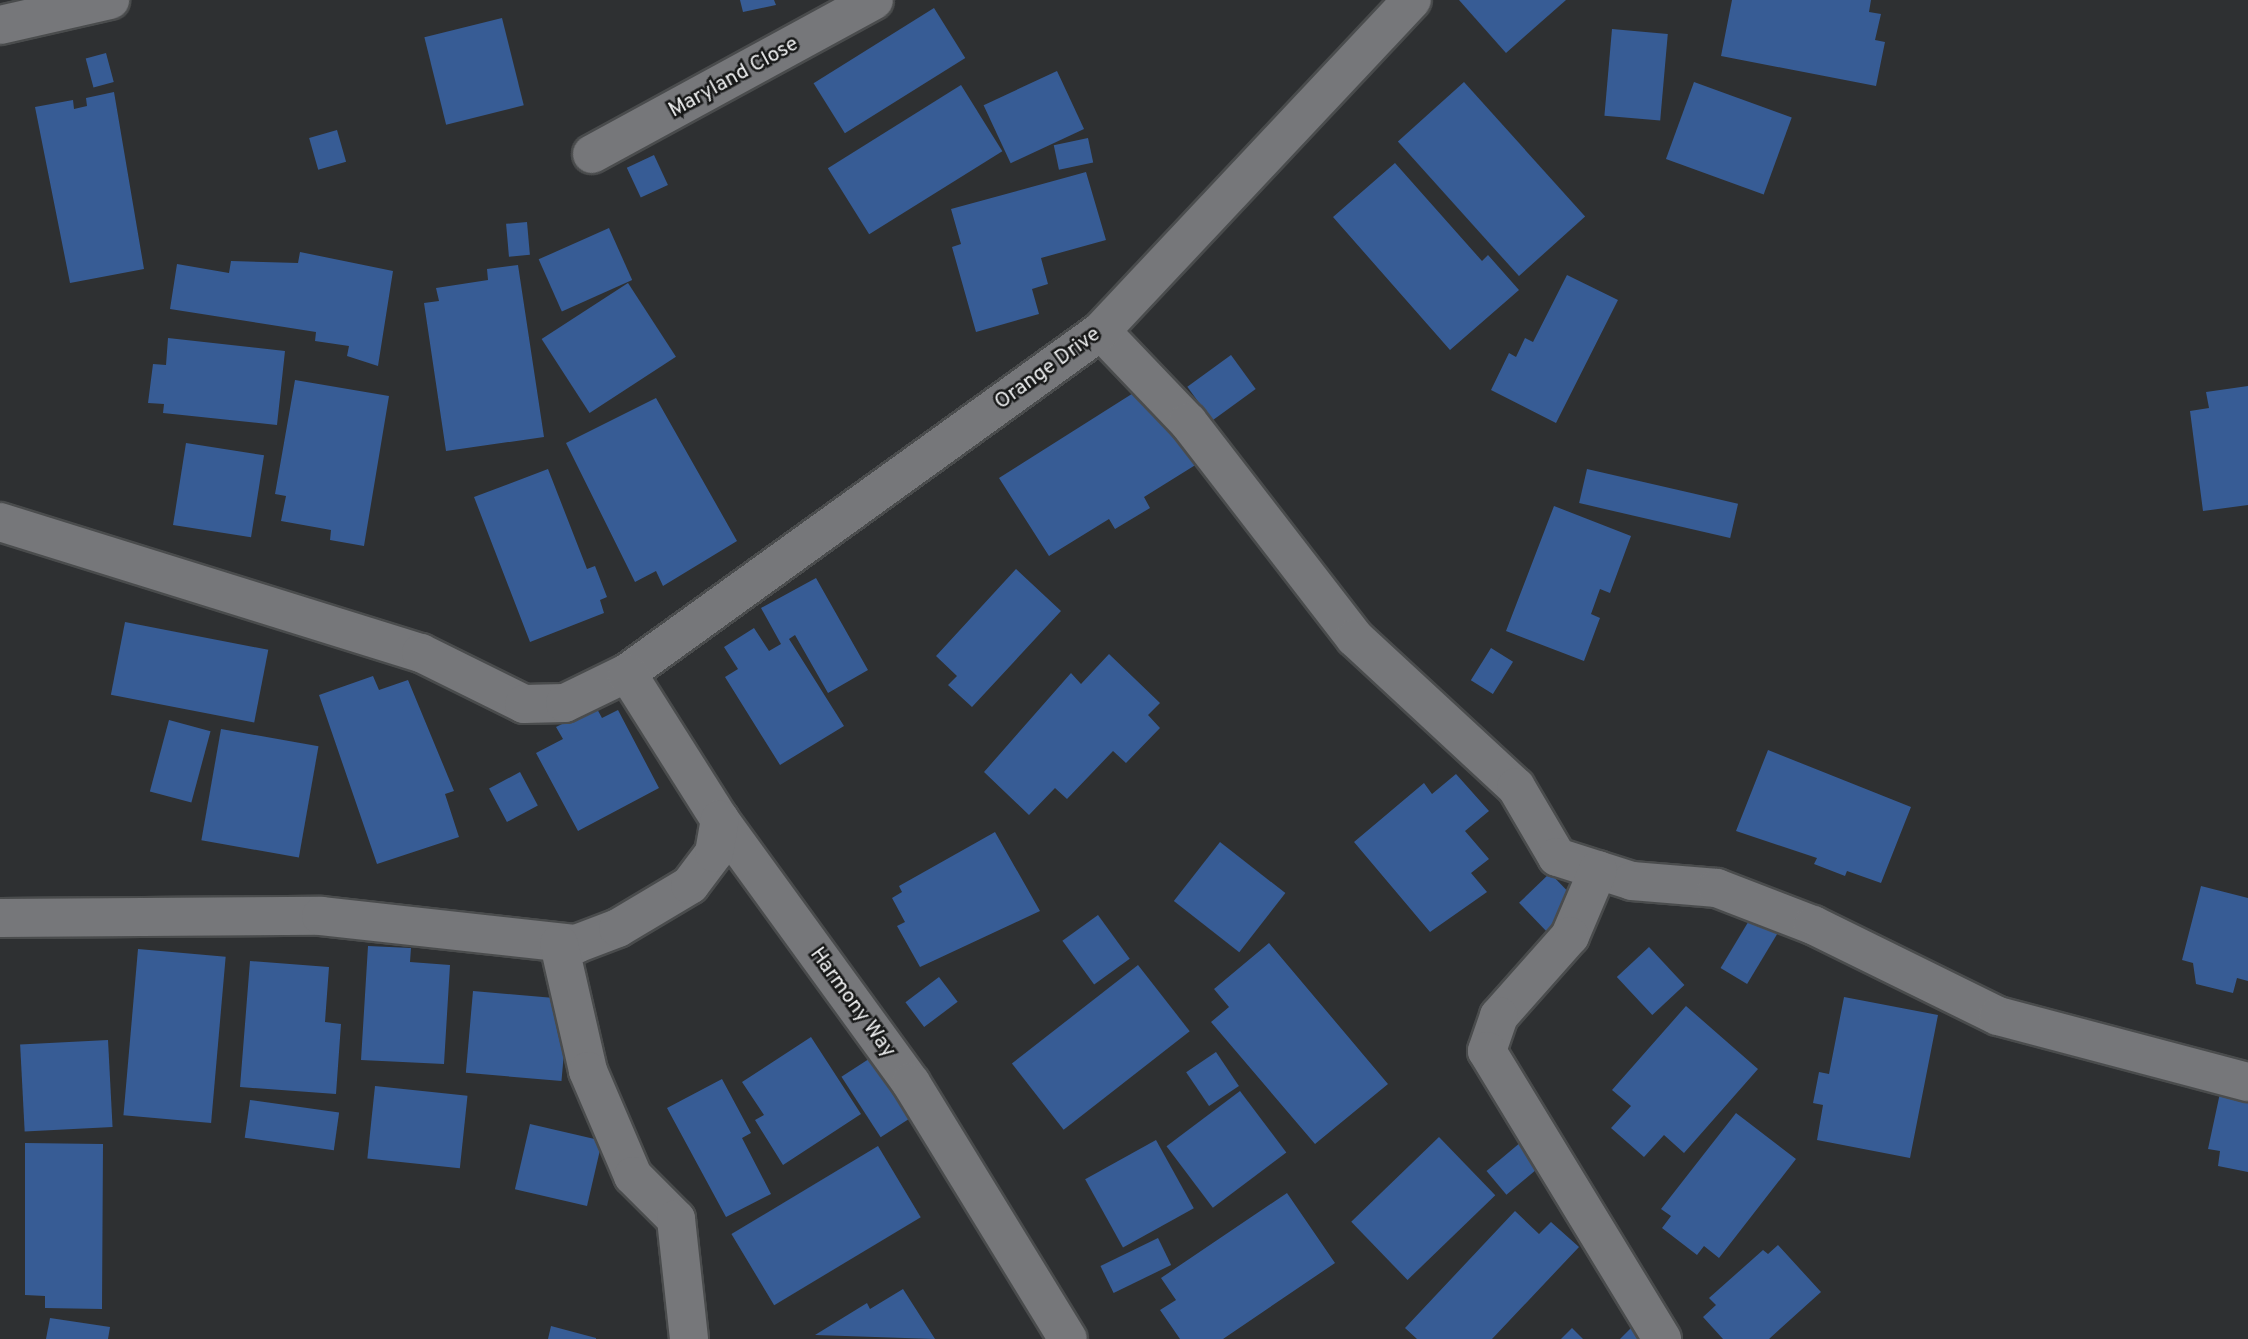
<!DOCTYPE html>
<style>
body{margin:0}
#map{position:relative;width:2248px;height:1339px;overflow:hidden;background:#2e3032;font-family:Overpass,sans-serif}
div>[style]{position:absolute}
.building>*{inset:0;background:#375c95;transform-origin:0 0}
.roads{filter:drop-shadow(2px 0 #4a4c4d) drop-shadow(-2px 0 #4a4c4d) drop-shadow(0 2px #4a4c4d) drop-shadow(0 -2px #4a4c4d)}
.minor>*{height:38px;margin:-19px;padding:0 19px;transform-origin:19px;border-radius:19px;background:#76777a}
span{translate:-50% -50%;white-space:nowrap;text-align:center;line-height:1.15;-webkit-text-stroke:5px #171818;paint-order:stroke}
.street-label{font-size:21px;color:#eeeff0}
</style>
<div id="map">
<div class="building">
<i style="clip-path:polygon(740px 0,774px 0,776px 5px,743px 12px)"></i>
<i style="clip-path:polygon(1459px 0,1566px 0,1506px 53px)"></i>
<i style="clip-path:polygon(1732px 0,1871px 0,1869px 12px,1881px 14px,1875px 40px,1885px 42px,1876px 86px,1721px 56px)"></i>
<i style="left:934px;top:8px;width:59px;height:142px;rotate:58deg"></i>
<i style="left:502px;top:18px;width:90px;height:80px;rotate:76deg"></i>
<i style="left:1612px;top:29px;width:56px;height:87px;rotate:5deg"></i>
<i style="left:106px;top:53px;width:30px;height:21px;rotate:75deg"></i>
<i style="left:1057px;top:71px;width:64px;height:81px;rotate:65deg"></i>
<i style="left:1464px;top:82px;width:181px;height:89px;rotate:48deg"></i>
<i style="left:1694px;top:82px;width:104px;height:82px;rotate:20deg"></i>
<i style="left:961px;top:85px;width:78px;height:157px;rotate:58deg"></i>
<i style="clip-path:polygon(114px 92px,144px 269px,70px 283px,35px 107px,73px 100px,74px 109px,87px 106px,86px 98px)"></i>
<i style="left:337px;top:130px;width:33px;height:29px;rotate:74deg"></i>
<i style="left:1088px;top:138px;width:25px;height:35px;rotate:78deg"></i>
<i style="left:654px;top:155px;width:33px;height:30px;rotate:65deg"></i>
<i style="clip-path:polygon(1395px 163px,1482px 261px,1488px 255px,1519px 290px,1450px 350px,1333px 217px)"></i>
<i style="clip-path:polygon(1086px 172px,1106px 240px,1041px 258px,1048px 284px,1032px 289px,1039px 314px,976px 332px,952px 247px,961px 244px,951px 209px)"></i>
<i style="left:527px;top:222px;width:33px;height:21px;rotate:85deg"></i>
<i style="left:609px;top:228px;width:57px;height:77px;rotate:66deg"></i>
<i style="clip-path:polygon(300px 252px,393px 271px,378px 366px,347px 356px,349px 346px,315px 341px,316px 332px,170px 309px,177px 264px,229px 273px,231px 261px,298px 263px)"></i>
<i style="clip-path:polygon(518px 265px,544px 437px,446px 451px,424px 303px,439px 301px,436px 288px,488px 280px,487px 269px)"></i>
<i style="clip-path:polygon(1567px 275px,1618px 300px,1556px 423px,1491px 390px,1509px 353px,1516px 357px,1525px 338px,1533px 342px)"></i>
<i style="left:628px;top:283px;width:88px;height:103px;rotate:57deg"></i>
<i style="clip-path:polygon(168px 338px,285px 351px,277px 425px,163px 413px,164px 404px,148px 403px,153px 364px,166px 365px)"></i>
<i style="left:1231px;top:355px;width:42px;height:54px;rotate:54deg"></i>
<i style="clip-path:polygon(295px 380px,389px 396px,364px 546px,330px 540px,331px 530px,281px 521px,286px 496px,275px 494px)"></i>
<i style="clip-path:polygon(1146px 385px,1197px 464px,1144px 497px,1150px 508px,1115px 529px,1109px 519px,1049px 556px,999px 478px)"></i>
<i style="clip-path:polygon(2248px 386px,2248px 505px,2203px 511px,2190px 411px,2209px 408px,2206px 392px)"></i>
<i style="clip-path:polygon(656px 398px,737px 541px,663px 586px,656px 571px,635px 582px,566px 443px)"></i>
<i style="left:186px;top:443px;width:79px;height:83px;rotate:9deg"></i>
<i style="clip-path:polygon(548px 469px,587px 569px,595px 566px,607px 597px,600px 600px,604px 613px,530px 642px,474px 497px)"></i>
<i style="left:1587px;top:469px;width:155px;height:35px;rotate:13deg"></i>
<i style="clip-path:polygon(1554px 506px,1631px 536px,1610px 593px,1600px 589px,1591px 614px,1600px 618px,1584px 661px,1506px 631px)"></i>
<i style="clip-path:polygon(1016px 569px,1061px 611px,972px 707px,948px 685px,957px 676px,936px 656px)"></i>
<i style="clip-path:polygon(816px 578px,868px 670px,828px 693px,795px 635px,789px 639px,844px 726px,780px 765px,725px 677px,738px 669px,724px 647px,754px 628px,769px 651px,781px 644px,761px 608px)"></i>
<i style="left:125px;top:622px;width:146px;height:74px;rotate:11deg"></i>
<i style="left:1491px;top:648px;width:26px;height:38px;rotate:32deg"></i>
<i style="clip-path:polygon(1109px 654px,1160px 703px,1148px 715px,1160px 728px,1126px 763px,1113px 751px,1067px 799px,1055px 788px,1029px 815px,984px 772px,1071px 673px,1081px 684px)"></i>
<i style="clip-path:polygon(373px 676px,379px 690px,408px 680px,454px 791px,445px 794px,459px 837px,377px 864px,319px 695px)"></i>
<i style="clip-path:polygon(596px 707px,602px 718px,618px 710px,659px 788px,578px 831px,536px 753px,563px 739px,556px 727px)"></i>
<i style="left:169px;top:720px;width:43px;height:74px;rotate:15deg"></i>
<i style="left:221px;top:729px;width:99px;height:113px;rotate:10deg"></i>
<i style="clip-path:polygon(1768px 750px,1911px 807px,1881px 883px,1847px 871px,1845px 876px,1814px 864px,1817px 858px,1736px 831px)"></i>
<i style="left:520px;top:772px;width:38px;height:35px;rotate:62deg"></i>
<i style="clip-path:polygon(1456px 774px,1489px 811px,1465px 831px,1489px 859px,1471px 873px,1487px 892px,1430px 932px,1354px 842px,1424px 783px,1432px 794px)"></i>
<i style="clip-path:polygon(995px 832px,1040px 911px,920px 967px,897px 926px,905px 922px,892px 898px,902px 892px,899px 886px)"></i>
<i style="left:1220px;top:842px;width:83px;height:75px;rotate:38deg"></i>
<i style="left:1550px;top:873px;width:40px;height:43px;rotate:46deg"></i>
<i style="clip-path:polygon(2201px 886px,2248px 898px,2248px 981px,2237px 978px,2233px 993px,2196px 984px,2193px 963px,2182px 960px)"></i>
<i style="left:1753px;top:914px;width:31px;height:63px;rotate:31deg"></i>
<i style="left:1098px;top:915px;width:54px;height:44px;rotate:54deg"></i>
<i style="clip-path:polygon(1269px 943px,1388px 1084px,1315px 1144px,1211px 1022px,1229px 1007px,1214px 989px)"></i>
<i style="clip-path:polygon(368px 946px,411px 948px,410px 962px,450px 965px,444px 1064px,361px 1060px)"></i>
<i style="left:1649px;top:947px;width:52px;height:44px;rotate:47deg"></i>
<i style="left:138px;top:949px;width:88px;height:167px;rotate:5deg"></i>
<i style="clip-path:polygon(250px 961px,329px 967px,325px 1022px,341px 1024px,336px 1094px,240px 1087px)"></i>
<i style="left:1138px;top:965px;width:84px;height:160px;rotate:52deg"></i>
<i style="left:939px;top:977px;width:31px;height:42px;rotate:53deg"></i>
<i style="left:473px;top:991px;width:96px;height:82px;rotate:5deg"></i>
<i style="clip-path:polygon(1844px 997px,1938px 1015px,1910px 1158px,1817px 1140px,1823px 1105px,1813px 1103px,1819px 1072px,1829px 1074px)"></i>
<i style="clip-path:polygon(1686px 1006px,1758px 1069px,1684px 1153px,1664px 1135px,1644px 1157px,1611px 1128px,1631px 1106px,1612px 1090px)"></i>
<i style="clip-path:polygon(811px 1037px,861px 1114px,783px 1165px,755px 1120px,764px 1115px,742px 1082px)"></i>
<i style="left:108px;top:1040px;width:87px;height:88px;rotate:87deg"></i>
<i style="left:1216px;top:1052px;width:41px;height:36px;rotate:56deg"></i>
<i style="left:875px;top:1055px;width:72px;height:40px;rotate:57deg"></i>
<i style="clip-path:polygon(722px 1079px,751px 1133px,742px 1138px,771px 1194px,726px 1217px,667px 1108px)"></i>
<i style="left:375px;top:1086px;width:93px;height:73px;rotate:6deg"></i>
<i style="left:1240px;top:1091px;width:77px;height:92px;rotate:53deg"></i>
<i style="clip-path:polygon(2220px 1093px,2248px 1098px,2248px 1172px,2218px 1166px,2220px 1151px,2208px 1149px)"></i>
<i style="left:250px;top:1100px;width:90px;height:38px;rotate:8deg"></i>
<i style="clip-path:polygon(1736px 1113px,1796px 1159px,1719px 1258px,1704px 1246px,1697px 1255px,1662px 1228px,1671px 1216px,1661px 1209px)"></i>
<i style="left:530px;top:1124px;width:74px;height:67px;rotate:13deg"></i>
<i style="left:1439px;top:1137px;width:81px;height:122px;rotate:46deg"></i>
<i style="left:1156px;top:1140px;width:78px;height:81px;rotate:61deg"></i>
<i style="left:1521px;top:1142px;width:31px;height:45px;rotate:50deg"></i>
<i style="clip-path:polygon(25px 1143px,103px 1144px,102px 1309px,45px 1308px,45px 1296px,25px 1295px)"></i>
<i style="left:878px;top:1146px;width:83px;height:171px;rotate:59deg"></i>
<i style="clip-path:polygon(1287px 1193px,1335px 1263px,1223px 1339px,1180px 1339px,1160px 1310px,1176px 1300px,1161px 1278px)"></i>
<i style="clip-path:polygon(1515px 1211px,1539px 1234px,1551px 1222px,1579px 1247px,1492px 1339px,1417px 1339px,1405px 1328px)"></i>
<i style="left:1158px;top:1238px;width:30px;height:64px;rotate:64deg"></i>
<i style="clip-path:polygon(1778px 1245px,1821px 1292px,1769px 1339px,1723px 1339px,1703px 1317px,1716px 1305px,1709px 1298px,1763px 1250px,1768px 1254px)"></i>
<i style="clip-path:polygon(903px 1289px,935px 1339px,815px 1335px,867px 1303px,870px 1309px)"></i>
<i style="clip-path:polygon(50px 1318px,110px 1327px,108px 1339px,46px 1339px)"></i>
<i style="clip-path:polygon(551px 1326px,596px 1338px,596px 1339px,548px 1339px)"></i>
<i style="clip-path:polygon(1633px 1326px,1646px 1339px,1620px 1339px)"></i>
<i style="clip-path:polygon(1572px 1328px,1583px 1339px,1561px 1339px)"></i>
</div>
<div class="roads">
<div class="minor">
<i style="left:0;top:25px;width:113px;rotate:-12.8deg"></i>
<i style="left:592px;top:154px;width:321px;rotate:-28.6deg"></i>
<i style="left:1101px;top:331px;width:126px;rotate:46.3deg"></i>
<i style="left:1188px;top:422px;width:273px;rotate:52.3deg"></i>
<i style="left:1355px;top:638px;width:219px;rotate:42.8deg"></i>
<i style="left:1516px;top:787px;width:81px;rotate:59.6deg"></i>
<i style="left:1557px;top:857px;width:79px;rotate:17.7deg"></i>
<i style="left:1632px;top:881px;width:85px;rotate:4.7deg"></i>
<i style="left:1717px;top:888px;width:103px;rotate:21.1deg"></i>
<i style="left:1813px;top:925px;width:206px;rotate:26.2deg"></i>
<i style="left:1998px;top:1016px;width:259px;rotate:14.8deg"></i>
<i style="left:0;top:522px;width:441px;rotate:17.3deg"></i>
<i style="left:421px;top:653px;width:115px;rotate:26.3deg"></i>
<i style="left:524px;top:704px;width:41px;rotate:-1.4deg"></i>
<i style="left:565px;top:703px;width:69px;rotate:-25.8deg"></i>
<i style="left:627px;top:673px;width:584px;rotate:-35.81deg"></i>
<i style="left:1101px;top:331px;width:454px;rotate:-46.8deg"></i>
<i style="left:627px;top:673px;width:174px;rotate:57.7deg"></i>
<i style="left:720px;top:820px;width:325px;rotate:54deg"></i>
<i style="left:911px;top:1083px;width:300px;rotate:58.5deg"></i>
<i style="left:1598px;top:870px;width:72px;rotate:113deg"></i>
<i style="left:1570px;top:936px;width:107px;rotate:131.6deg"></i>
<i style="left:1499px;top:1016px;width:37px;rotate:109deg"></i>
<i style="left:1487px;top:1051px;width:337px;rotate:58.7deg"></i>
<i style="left:0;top:918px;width:321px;rotate:-0.4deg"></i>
<i style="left:321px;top:916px;width:257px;rotate:6.3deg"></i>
<i style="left:576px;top:944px;width:45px;rotate:-20.9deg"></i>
<i style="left:618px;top:928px;width:84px;rotate:-30.8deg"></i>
<i style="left:690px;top:885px;width:40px;rotate:-53deg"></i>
<i style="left:714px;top:853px;width:34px;rotate:-80deg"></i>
<i style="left:559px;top:944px;width:130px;rotate:77.1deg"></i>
<i style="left:588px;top:1071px;width:114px;rotate:66.8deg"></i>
<i style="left:633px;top:1176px;width:61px;rotate:45deg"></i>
<i style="left:676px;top:1219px;width:121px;rotate:83.8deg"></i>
</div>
</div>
<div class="street-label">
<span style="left:734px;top:78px;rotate:-29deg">Maryland Close</span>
<span style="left:1048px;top:369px;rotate:-36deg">Orange Drive</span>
<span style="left:852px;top:1003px;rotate:54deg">Harmony Way</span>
</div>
</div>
